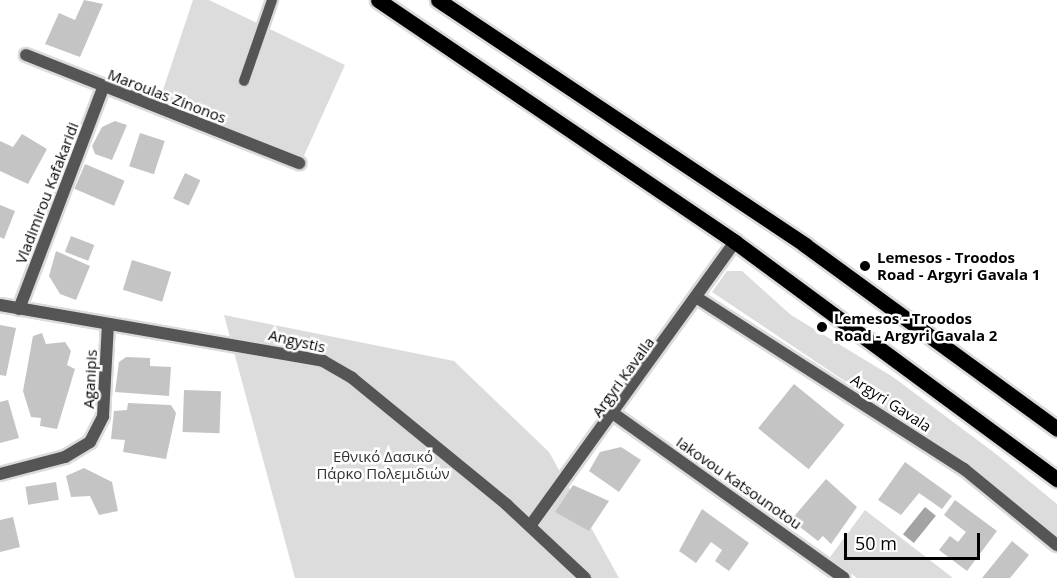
<!DOCTYPE html>
<meta charset="utf-8">
<style>
body{margin:0}
#map{position:relative;width:1057px;height:578px;overflow:hidden;background:#fff;font-family:"Open Sans",sans-serif}
div>[style]{position:absolute}
.green>*{inset:0;background:#dcdcdc}
.water>*{inset:0;background:#a3a3a3;transform-origin:0 0}
.building>*{inset:0;background:#c4c4c4;transform-origin:0 0}
.roads{filter:drop-shadow(2px 0 #dbdbdb) drop-shadow(-2px 0 #dbdbdb) drop-shadow(0 2px #dbdbdb) drop-shadow(0 -2px #dbdbdb)}
.lane>*{height:10px;margin:-5px;padding:0 5px;transform-origin:5px;border-radius:5px;background:#555}
.street>*{height:12px;margin:-6px;padding:0 6px;transform-origin:6px;border-radius:6px;background:#555}
.primary>*{height:15px;margin:-7.5px;padding:0 7.5px;transform-origin:7.5px;border-radius:7.5px;background:#000}
.dots>*{width:16px;height:16px;translate:-50% -50%;box-sizing:border-box;border:3px solid #fff;border-radius:50%}
span{translate:-50% -50%;white-space:nowrap;text-align:center;line-height:1.15;-webkit-text-stroke:5px #fff;paint-order:stroke}
.street-label{font-size:15px;color:#000}
.poi-label{font-size:15px;color:#000;font-weight:700}
.left{translate:0 -50%;text-align:left}
.park-label{font-size:15px;color:#333}
.scale{position:absolute;left:844px;top:533px;width:136px;height:27px;box-sizing:border-box;border:3px solid #000;border-top:0;padding-left:8px;font-size:18px;line-height:21px;white-space:nowrap;color:#000;-webkit-text-stroke:4px #fff;paint-order:stroke}
</style>
<div id="map">
<div class="green">
<i style="clip-path:polygon(193px 0,209px 0,345px 65px,302px 160px,159px 102px)"></i>
<i style="clip-path:polygon(727px 271px,742px 271px,791px 315px,893px 377px,996px 454px,1057px 504px,1057px 539px,982px 473px,712px 292px)"></i>
<i style="clip-path:polygon(224px 315px,454px 361px,549px 452px,619px 578px,295px 578px)"></i>
<i style="clip-path:polygon(865px 510px,953px 578px,857px 578px,830px 557px)"></i>
</div>
<div class="water">
<i style="left:925px;top:507px;width:14px;height:35px;rotate:39deg"></i>
</div>
<div class="building">
<i style="clip-path:polygon(84px 0,103px 4px,80px 57px,45px 44px,59px 13px,75px 20px)"></i>
<i style="clip-path:polygon(115px 121px,127px 125px,112px 160px,95px 154px,92px 146px,102px 127px)"></i>
<i style="left:140px;top:133px;width:26px;height:35px;rotate:18deg"></i>
<i style="clip-path:polygon(22px 134px,47px 149px,28px 184px,0 171px,0 141px,13px 147px)"></i>
<i style="left:85px;top:164px;width:43px;height:27px;rotate:23deg"></i>
<i style="left:185px;top:173px;width:17px;height:28px;rotate:25deg"></i>
<i style="clip-path:polygon(0 205px,15px 211px,4px 239px,0 237px)"></i>
<i style="left:71px;top:236px;width:25px;height:17px;rotate:21deg"></i>
<i style="clip-path:polygon(56px 251px,90px 266px,76px 300px,60px 294px,49px 276px)"></i>
<i style="left:132px;top:260px;width:41px;height:31px;rotate:17deg"></i>
<i style="clip-path:polygon(0 325px,16px 328px,6px 376px,0 375px)"></i>
<i style="clip-path:polygon(42px 333px,46px 344px,65px 342px,71px 351px,67px 365px,75px 369px,57px 429px,40px 426px,41px 418px,31px 417px,23px 391px,33px 336px)"></i>
<i style="clip-path:polygon(126px 357px,150px 358px,150px 366px,171px 367px,169px 396px,115px 392px,119px 362px)"></i>
<i style="left:794px;top:384px;width:65px;height:57px;rotate:39deg"></i>
<i style="left:184px;top:390px;width:37px;height:42px;rotate:2deg"></i>
<i style="clip-path:polygon(8px 400px,19px 438px,0 443px,0 402px)"></i>
<i style="clip-path:polygon(128px 403px,171px 405px,176px 413px,166px 459px,123px 452px,125px 440px,111px 439px,114px 411px,127px 410px)"></i>
<i style="clip-path:polygon(621px 447px,641px 460px,619px 492px,589px 471px,600px 452px)"></i>
<i style="clip-path:polygon(905px 462px,952px 496px,942px 509px,919px 493px,901px 515px,878px 500px)"></i>
<i style="clip-path:polygon(84px 468px,112px 482px,118px 511px,99px 515px,90px 496px,71px 497px,66px 476px)"></i>
<i style="clip-path:polygon(826px 479px,857px 507px,831px 544px,823px 536px,818px 541px,791px 520px)"></i>
<i style="left:56px;top:482px;width:18px;height:31px;rotate:81deg"></i>
<i style="clip-path:polygon(573px 485px,609px 501px,589px 531px,555px 512px)"></i>
<i style="clip-path:polygon(955px 500px,997px 531px,967px 571px,939px 550px,950px 536px,958px 542px,966px 532px,944px 515px)"></i>
<i style="clip-path:polygon(702px 509px,749px 543px,729px 571px,715px 561px,722px 550px,711px 542px,696px 563px,679px 551px)"></i>
<i style="clip-path:polygon(13px 517px,20px 547px,0 552px,0 520px)"></i>
<i style="clip-path:polygon(1012px 541px,1029px 555px,1010px 578px,982px 578px)"></i>
</div>
<div class="roads">
<div class="lane">
<i style="left:244px;top:81px;width:86px;rotate:-70.9deg"></i>
</div>
<div class="street">
<i style="left:26px;top:55px;width:294px;rotate:21.6deg"></i>
<i style="left:699px;top:299px;width:315px;rotate:32.7deg"></i>
<i style="left:964px;top:469px;width:120px;rotate:39.3deg"></i>
<i style="left:0;top:305px;width:328px;rotate:9.8deg"></i>
<i style="left:323px;top:361px;width:34px;rotate:30deg"></i>
<i style="left:352px;top:378px;width:200px;rotate:39.3deg"></i>
<i style="left:507px;top:505px;width:107px;rotate:43.1deg"></i>
<i style="left:19px;top:309px;width:236px;rotate:-69.2deg"></i>
<i style="left:614px;top:414px;width:282px;rotate:35.5deg"></i>
<i style="left:0;top:474px;width:67px;rotate:-14.7deg"></i>
<i style="left:65px;top:457px;width:29px;rotate:-31deg"></i>
<i style="left:90px;top:442px;width:29px;rotate:-63deg"></i>
<i style="left:103px;top:416px;width:91px;rotate:-86.9deg"></i>
<i style="left:530px;top:526px;width:350px;rotate:-54.2deg"></i>
</div>
<div class="primary">
<i style="left:378px;top:0;width:431px;rotate:34.1deg"></i>
<i style="left:735px;top:242px;width:400px;rotate:36.4deg"></i>
<i style="left:438px;top:0;width:441px;rotate:33.7deg"></i>
<i style="left:805px;top:245px;width:312px;rotate:36.1deg"></i>
</div>
</div>
<div class="dots">
<i style="left:865px;top:266px;background:#000"></i>
<i style="left:822px;top:327px;background:#000"></i>
</div>
<div class="street-label">
<span style="left:167px;top:96px;rotate:21deg">Maroulas Zinonos</span>
<span style="left:47px;top:193px;rotate:-69deg">Vladimirou Kafakaridi</span>
<span style="left:297px;top:341px;rotate:13deg">Angystis</span>
<span style="left:623px;top:377px;rotate:-54deg">Argyri Kavalla</span>
<span style="left:90px;top:379px;rotate:-87deg">Aganipis</span>
<span style="left:891px;top:403px;rotate:33deg">Argyri Gavala</span>
<span style="left:739px;top:483px;rotate:35deg">Iakovou Katsounotou</span>
</div>
<div class="poi-label">
<span class="left" style="left:877px;top:266px">Lemesos - Troodos<br>Road - Argyri Gavala 1</span>
<span class="left" style="left:834px;top:327px">Lemesos - Troodos<br>Road - Argyri Gavala 2</span>
</div>
<div class="park-label">
<span style="left:383px;top:465px">Εθνικό Δασικό<br>Πάρκο Πολεμιδιών</span>
</div>
<div class="scale">50 m</div>
</div>
